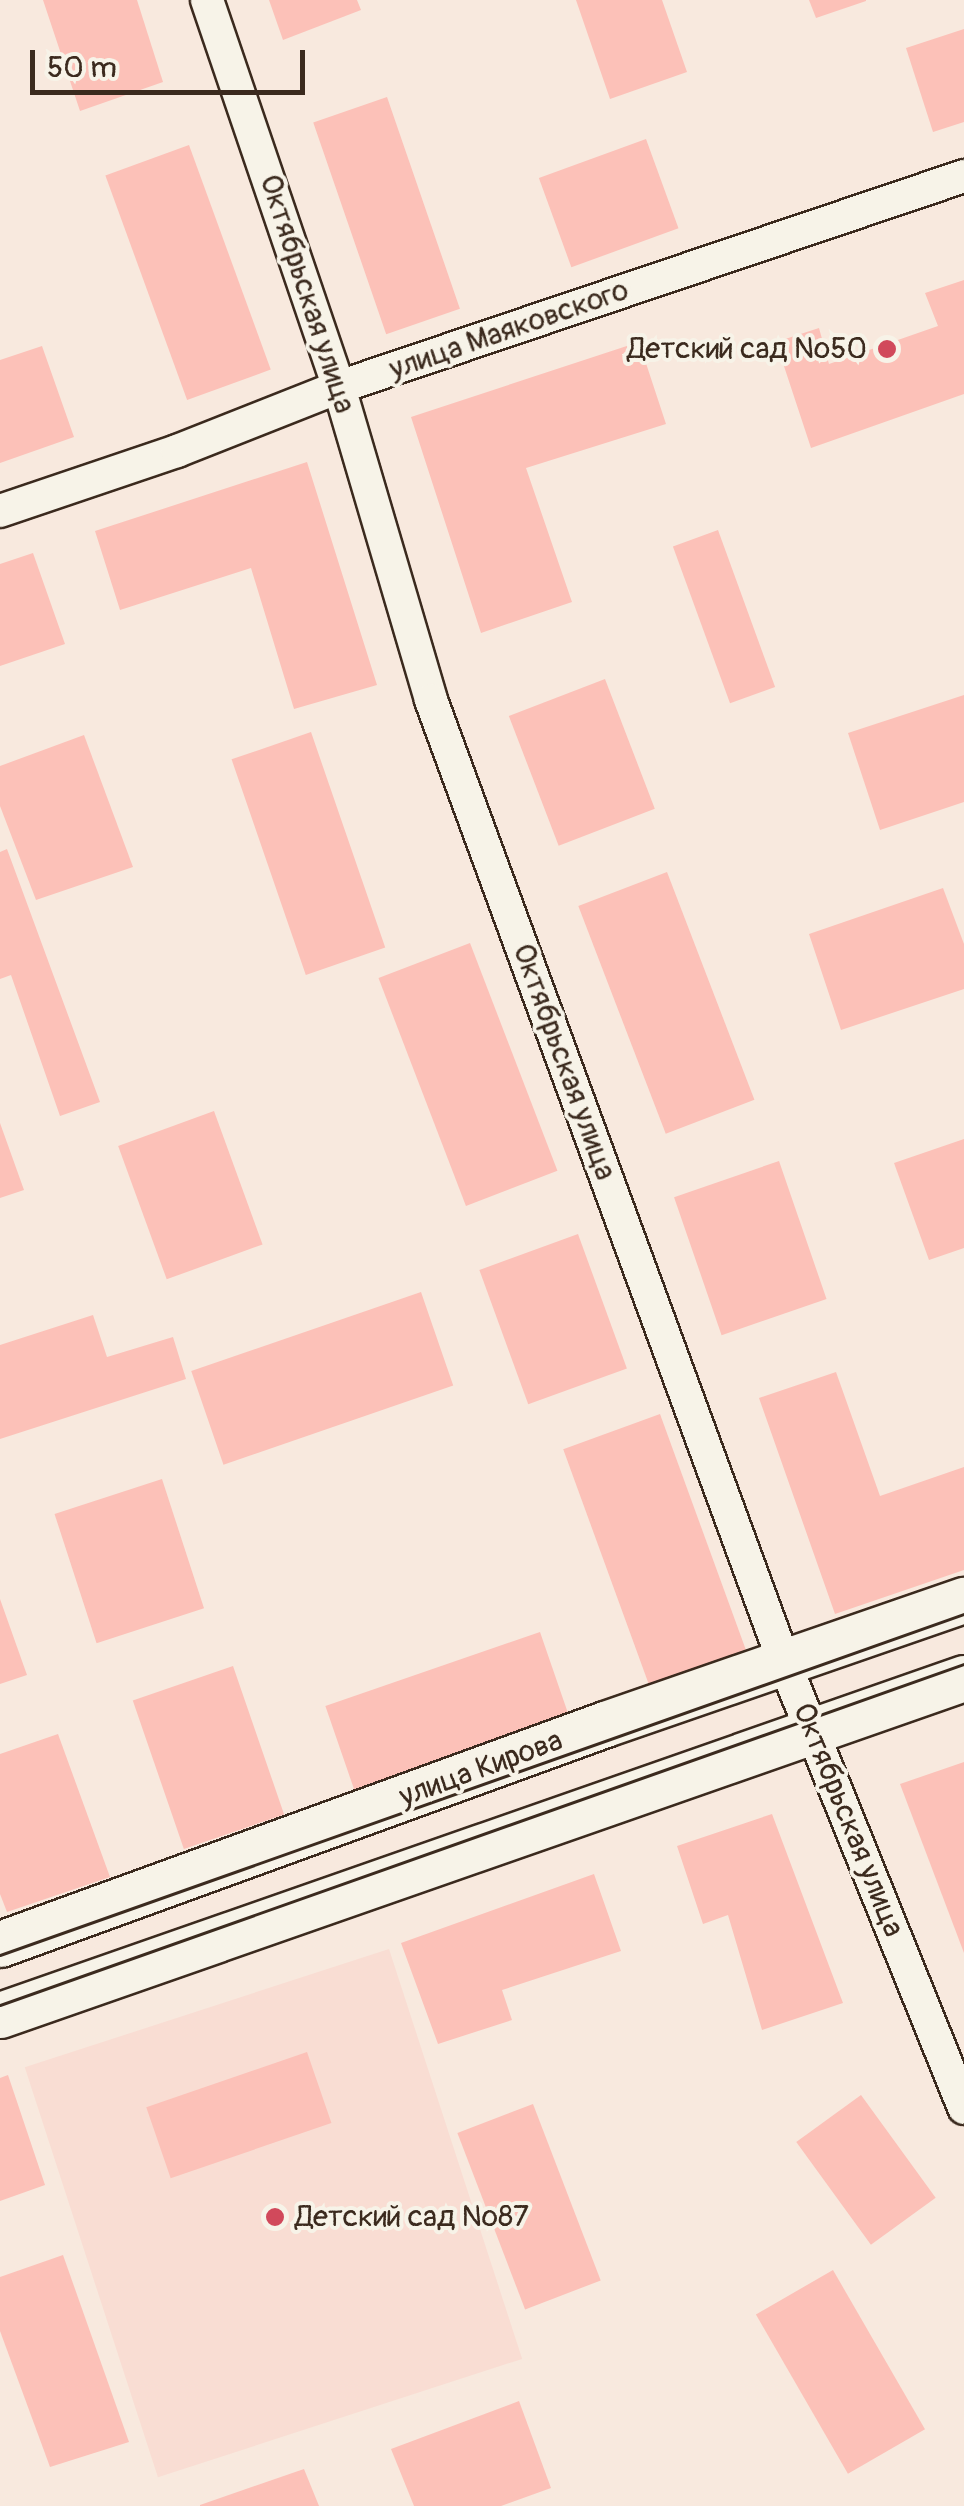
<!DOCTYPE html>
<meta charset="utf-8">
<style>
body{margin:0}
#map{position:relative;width:964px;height:2506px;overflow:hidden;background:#f8e9de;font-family:Pangolin,sans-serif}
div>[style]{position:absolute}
.built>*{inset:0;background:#f9ddd3;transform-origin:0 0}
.building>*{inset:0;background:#fcc1b8;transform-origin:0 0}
.roads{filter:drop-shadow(2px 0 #3b2a1e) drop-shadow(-2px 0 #3b2a1e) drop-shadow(0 2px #3b2a1e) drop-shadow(0 -2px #3b2a1e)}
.street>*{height:32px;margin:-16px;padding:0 16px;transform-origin:16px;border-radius:16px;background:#f7f3e8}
.secondary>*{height:45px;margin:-22.5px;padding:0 22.5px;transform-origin:22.5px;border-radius:22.5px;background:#f7f3e8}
.tram>*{height:2.5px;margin:-1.25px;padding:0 1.25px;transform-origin:1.25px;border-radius:1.25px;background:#3b2a1e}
.dots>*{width:28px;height:28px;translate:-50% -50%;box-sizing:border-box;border:5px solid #f7f3e8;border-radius:50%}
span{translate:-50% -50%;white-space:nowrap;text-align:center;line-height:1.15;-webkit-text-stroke:8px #f7f3e8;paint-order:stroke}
.street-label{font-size:30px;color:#3b2a1e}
.poi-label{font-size:30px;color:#3b2a1e}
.right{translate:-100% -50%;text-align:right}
.left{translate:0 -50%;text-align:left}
.scale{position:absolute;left:30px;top:50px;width:275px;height:45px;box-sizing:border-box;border:5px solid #3b2a1e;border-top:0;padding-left:12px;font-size:30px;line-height:35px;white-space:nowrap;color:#3b2a1e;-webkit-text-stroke:8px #f7f3e8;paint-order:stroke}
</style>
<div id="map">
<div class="built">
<i style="left:389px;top:1949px;width:431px;height:383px;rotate:72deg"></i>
</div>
<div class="building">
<i style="clip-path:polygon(43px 0,137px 0,163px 82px,80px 111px)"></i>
<i style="clip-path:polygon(269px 0,357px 0,361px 10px,283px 40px)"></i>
<i style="clip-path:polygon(576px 0,662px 0,687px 72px,610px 99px)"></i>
<i style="clip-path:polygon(809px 0,866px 0,866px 1px,816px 18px)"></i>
<i style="clip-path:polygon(964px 29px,964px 122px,933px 132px,906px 48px)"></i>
<i style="left:387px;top:97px;width:224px;height:78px;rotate:71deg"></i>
<i style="left:646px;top:139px;width:95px;height:114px;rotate:70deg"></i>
<i style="left:189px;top:145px;width:239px;height:89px;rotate:70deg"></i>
<i style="clip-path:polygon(964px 280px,964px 394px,811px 448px,776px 342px,819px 328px,829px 364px,938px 326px,925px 293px)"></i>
<i style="clip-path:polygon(639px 342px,666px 424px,526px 468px,572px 602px,481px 633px,411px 417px)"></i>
<i style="clip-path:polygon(42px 346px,74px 437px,0 463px,0 360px)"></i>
<i style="clip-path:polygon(307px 462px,377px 685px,294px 709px,251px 568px,120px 610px,95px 531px)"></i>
<i style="left:718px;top:530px;width:167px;height:48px;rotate:70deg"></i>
<i style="clip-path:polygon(33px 553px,65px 644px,0 666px,0 564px)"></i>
<i style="left:605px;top:679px;width:139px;height:103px;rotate:69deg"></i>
<i style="clip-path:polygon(964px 695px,964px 802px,880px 830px,848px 733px)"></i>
<i style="left:311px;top:732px;width:228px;height:84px;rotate:71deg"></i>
<i style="clip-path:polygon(84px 735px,133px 867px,36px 900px,0 806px,0 766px)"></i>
<i style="clip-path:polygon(7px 849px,100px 1102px,60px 1116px,11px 975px,0 979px,0 852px)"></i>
<i style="left:667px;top:872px;width:244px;height:95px;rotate:69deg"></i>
<i style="clip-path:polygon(943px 888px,964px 944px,964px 989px,841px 1030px,809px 934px)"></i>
<i style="left:470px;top:943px;width:244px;height:98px;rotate:69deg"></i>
<i style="left:214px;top:1111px;width:142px;height:102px;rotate:70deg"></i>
<i style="clip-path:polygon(0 1123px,24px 1190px,0 1198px)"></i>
<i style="clip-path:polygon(964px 1139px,964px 1248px,929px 1260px,894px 1163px)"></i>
<i style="left:779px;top:1161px;width:146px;height:111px;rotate:71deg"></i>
<i style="left:578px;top:1234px;width:143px;height:105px;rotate:70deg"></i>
<i style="left:421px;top:1292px;width:99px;height:243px;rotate:71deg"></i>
<i style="clip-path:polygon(93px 1315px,107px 1357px,173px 1337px,186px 1379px,0 1439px,0 1345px)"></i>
<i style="clip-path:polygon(836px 1372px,880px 1496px,964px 1467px,964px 1570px,835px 1614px,759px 1398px)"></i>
<i style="left:660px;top:1414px;width:251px;height:103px;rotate:70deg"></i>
<i style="left:162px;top:1479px;width:136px;height:113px;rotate:72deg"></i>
<i style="clip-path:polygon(0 1599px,27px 1675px,0 1684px)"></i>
<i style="left:540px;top:1632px;width:90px;height:227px;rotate:71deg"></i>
<i style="left:233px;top:1666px;width:157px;height:106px;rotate:71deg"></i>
<i style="clip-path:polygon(58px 1734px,110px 1877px,7px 1912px,0 1894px,0 1754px)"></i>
<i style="clip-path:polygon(964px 1762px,964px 1953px,900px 1784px)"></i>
<i style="clip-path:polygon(772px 1814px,843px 2003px,762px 2030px,728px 1915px,703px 1924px,677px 1846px)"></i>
<i style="clip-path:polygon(594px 1874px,621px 1951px,502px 1990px,512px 2020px,438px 2044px,401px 1943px)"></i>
<i style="left:307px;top:2052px;width:75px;height:170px;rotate:71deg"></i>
<i style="clip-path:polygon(8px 2075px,45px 2185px,0 2201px,0 2078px)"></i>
<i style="left:861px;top:2095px;width:127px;height:80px;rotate:54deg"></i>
<i style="left:533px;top:2104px;width:189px;height:81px;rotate:69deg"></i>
<i style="clip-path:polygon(63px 2255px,129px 2442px,50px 2467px,0 2331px,0 2277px)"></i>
<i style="left:833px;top:2270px;width:184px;height:89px;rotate:60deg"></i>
<i style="clip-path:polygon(519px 2401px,551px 2488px,501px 2506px,414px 2506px,391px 2449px)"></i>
<i style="clip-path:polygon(304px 2469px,319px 2506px,200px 2506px,200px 2505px)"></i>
</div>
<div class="roads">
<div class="street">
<i style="left:207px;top:0;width:409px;rotate:71.2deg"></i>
<i style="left:339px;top:387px;width:326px;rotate:73.6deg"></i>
<i style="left:431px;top:700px;width:1025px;rotate:69.85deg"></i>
<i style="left:784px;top:1662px;width:481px;rotate:68deg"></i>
<i style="left:0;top:511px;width:187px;rotate:-18.7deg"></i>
<i style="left:177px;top:451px;width:174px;rotate:-21.6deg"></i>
<i style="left:339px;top:387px;width:660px;rotate:-18.65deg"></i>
</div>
<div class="secondary">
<i style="left:0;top:1944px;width:644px;rotate:-19.98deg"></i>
<i style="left:605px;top:1724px;width:380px;rotate:-19.1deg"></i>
<i style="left:0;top:2015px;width:1021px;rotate:-19.27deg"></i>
</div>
</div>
<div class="tram">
<i style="left:0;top:1955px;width:1023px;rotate:-19.48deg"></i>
<i style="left:0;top:2005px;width:1023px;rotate:-19.48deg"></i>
</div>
<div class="dots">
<i style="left:887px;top:349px;background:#d1495b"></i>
<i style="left:275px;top:2217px;background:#d1495b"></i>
</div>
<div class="street-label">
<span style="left:307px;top:294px;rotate:72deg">Октябрьская улица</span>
<span style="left:509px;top:330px;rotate:-19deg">улица Маяковского</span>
<span style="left:564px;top:1062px;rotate:70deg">Октябрьская улица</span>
<span style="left:481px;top:1769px;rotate:-20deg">улица Кирова</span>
<span style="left:848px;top:1820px;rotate:68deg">Октябрьская улица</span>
</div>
<div class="poi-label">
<span class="right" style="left:867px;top:349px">Детский сад №50</span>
<span class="left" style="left:295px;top:2217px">Детский сад №87</span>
</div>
<div class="scale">50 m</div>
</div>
